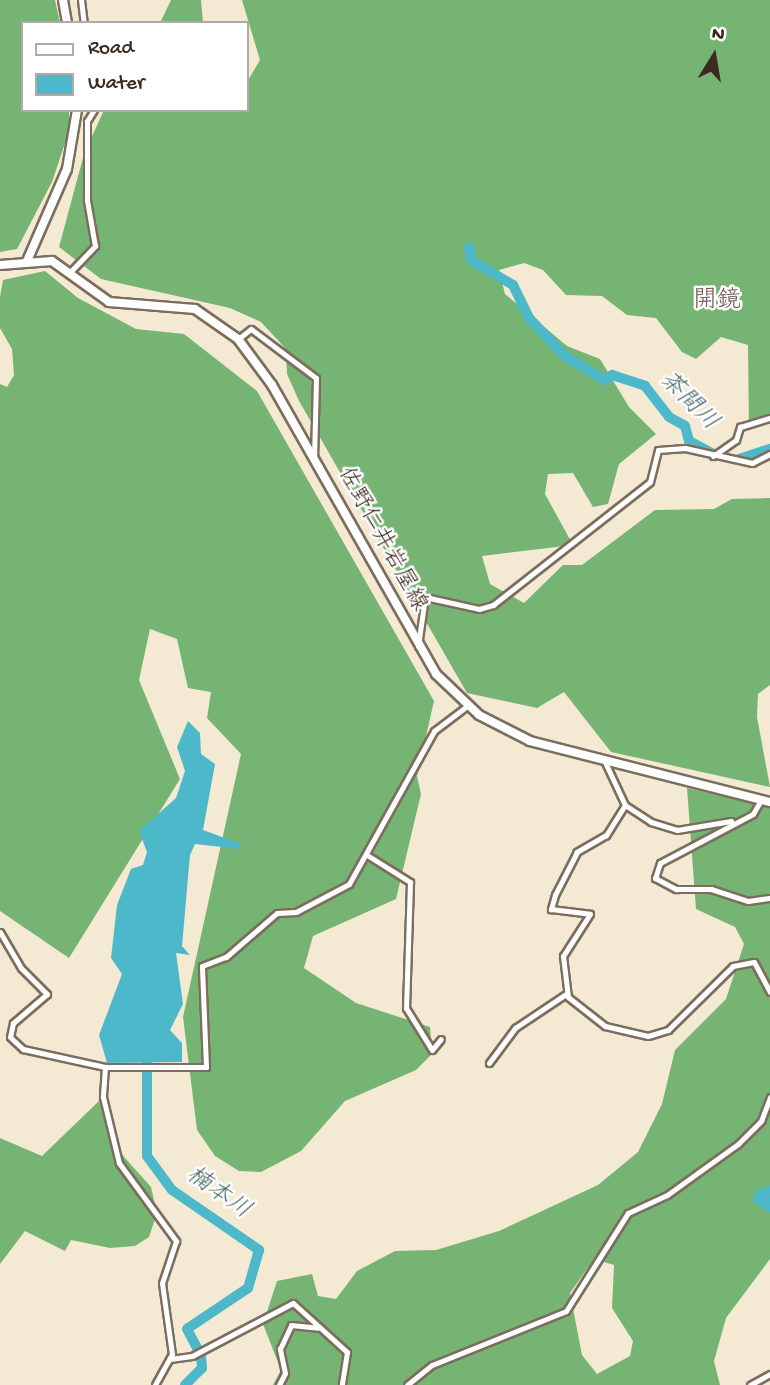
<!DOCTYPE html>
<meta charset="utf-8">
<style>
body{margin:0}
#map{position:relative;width:770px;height:1385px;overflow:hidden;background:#f4e9d3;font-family:"Gochi Hand","Klee One",sans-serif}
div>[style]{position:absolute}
.forest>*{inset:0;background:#76b474}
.water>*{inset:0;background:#4db8c9}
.river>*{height:10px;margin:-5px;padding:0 5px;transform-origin:5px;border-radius:5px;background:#4db8c9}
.roads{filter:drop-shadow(2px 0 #7c6d5d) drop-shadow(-2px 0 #7c6d5d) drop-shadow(0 2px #7c6d5d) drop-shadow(0 -2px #7c6d5d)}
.street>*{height:5px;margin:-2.5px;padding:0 2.5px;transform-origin:2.5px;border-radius:2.5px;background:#fff}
.secondary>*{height:8px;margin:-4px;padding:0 4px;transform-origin:4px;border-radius:4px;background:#fff}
span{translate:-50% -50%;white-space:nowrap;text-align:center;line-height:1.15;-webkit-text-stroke:5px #fff;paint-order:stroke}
.street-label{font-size:23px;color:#3b2a1e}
.neighbourhood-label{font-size:24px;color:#6e5350}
.water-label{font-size:24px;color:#426362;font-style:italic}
.legend{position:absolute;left:21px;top:21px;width:228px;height:91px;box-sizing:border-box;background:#fff;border:2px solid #b1aaa5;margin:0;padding:9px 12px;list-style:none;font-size:21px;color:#3b2a1e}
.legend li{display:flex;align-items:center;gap:14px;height:35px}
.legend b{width:35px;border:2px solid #b1aaa5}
.north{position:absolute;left:679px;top:21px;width:70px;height:70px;-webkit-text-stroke:5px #fff;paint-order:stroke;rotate:11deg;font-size:19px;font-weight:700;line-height:28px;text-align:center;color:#3b2a1e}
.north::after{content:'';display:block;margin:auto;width:24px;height:32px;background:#3b2a1e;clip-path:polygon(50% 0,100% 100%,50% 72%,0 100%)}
</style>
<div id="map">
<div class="forest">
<i style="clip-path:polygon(0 0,55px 0,60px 23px,23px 23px,23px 110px,69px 110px,69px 131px,52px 182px,17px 249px,0 252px)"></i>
<i style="clip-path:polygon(171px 0,201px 0,203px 23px,160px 23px)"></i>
<i style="clip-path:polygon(242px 0,770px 0,770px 416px,749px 430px,748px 345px,721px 337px,696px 359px,682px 352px,656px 318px,627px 315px,602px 296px,566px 295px,543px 270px,524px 263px,499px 270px,505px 294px,567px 346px,600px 359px,629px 407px,656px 434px,619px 464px,608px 504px,593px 507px,573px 473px,548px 474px,545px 494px,573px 545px,482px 556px,490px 584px,524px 603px,563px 565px,582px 565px,655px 510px,714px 509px,732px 499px,770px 498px,770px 685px,758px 694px,757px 717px,770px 787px,611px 752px,564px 692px,537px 708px,467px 693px,299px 401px,287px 374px,286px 349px,261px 322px,230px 308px,101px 279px,59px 247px,84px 154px,104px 110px,247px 110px,247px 82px,260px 60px)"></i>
<i style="clip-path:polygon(45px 271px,78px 298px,136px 329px,184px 334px,257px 391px,434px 701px,417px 776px,421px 794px,396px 899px,313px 936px,304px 968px,356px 1003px,430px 1027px,432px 1054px,416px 1070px,345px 1101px,301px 1151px,261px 1172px,239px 1171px,215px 1156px,197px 1130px,183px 1017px,241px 754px,207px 718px,211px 692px,188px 688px,177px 639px,150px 629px,139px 680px,180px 779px,69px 958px,0 911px,0 384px,7px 387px,14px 375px,12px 349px,0 328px,0 297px,3px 280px)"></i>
<i style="clip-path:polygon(evenodd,687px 788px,770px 807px,770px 1259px,726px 1318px,714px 1361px,720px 1385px,273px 1385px,281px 1370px,263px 1324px,277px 1281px,312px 1274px,318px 1296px,336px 1299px,357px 1271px,395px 1251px,436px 1250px,499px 1231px,598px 1185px,638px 1152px,662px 1104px,675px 1050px,726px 999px,744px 944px,735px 927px,696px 909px,687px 788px,594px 1259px,614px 1265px,612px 1308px,633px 1341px,630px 1356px,597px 1374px,582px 1355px,570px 1293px,594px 1259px)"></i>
<i style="clip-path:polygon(99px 1101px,117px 1149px,151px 1187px,157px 1213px,149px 1237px,135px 1246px,110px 1248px,71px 1240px,65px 1251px,25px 1231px,0 1264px,0 1138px,42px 1156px)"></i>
</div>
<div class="water">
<i style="clip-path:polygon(188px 721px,200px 733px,201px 754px,215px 764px,203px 830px,241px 844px,240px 849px,195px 844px,190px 855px,182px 946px,190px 955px,176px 953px,183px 1004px,170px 1030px,182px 1043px,182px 1062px,107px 1063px,99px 1035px,122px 974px,111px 958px,117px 905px,131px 869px,143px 865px,147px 852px,139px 831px,176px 798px,185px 771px,177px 747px)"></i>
<i style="clip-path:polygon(770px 1185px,770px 1213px,753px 1202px,755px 1192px)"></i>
</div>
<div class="river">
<i style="left:469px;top:247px;width:13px;rotate:81deg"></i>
<i style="left:471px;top:260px;width:49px;rotate:30.8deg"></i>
<i style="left:513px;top:285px;width:37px;rotate:64deg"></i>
<i style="left:529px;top:318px;width:52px;rotate:46.5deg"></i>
<i style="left:565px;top:356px;width:47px;rotate:31deg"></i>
<i style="left:605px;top:380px;width:9px;rotate:-36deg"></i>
<i style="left:612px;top:375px;width:35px;rotate:18deg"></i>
<i style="left:645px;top:386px;width:39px;rotate:52deg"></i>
<i style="left:669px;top:417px;width:18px;rotate:29deg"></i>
<i style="left:685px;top:426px;width:16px;rotate:75deg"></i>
<i style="left:689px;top:441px;width:27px;rotate:28deg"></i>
<i style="left:739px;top:459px;width:33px;rotate:-18deg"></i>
<i style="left:147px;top:1057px;width:99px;rotate:90deg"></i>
<i style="left:147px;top:1156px;width:42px;rotate:53.7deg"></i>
<i style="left:172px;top:1190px;width:106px;rotate:34.6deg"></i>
<i style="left:259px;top:1250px;width:40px;rotate:106deg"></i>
<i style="left:248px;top:1288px;width:73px;rotate:146.1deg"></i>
<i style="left:187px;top:1329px;width:21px;rotate:62deg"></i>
<i style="left:185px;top:1385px;width:24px;rotate:-45deg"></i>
<i style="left:202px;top:1368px;width:11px;rotate:-95deg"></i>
</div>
<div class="roads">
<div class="street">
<i style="left:81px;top:0;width:23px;rotate:83deg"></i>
<i style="left:71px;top:271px;width:35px;rotate:-46deg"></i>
<i style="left:95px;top:246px;width:47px;rotate:-99.9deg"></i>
<i style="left:87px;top:200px;width:79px;rotate:-90deg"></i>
<i style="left:87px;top:121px;width:13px;rotate:-58deg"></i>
<i style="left:238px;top:339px;width:16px;rotate:-38deg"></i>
<i style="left:251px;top:329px;width:81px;rotate:37deg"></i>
<i style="left:316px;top:378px;width:80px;rotate:91.4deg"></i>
<i style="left:713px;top:456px;width:28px;rotate:-35deg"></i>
<i style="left:736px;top:440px;width:14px;rotate:-73deg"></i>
<i style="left:740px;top:427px;width:31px;rotate:-17deg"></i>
<i style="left:418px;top:646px;width:49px;rotate:-81.9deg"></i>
<i style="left:425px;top:597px;width:55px;rotate:12.5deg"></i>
<i style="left:479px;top:609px;width:15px;rotate:-16deg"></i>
<i style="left:493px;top:605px;width:199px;rotate:-38.1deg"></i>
<i style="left:650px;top:482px;width:33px;rotate:-76deg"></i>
<i style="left:658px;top:450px;width:27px;rotate:-4deg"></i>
<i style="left:685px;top:448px;width:69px;rotate:12.6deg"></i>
<i style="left:752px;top:463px;width:20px;rotate:-27deg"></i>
<i style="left:604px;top:760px;width:50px;rotate:65deg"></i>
<i style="left:625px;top:805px;width:31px;rotate:33deg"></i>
<i style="left:651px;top:822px;width:27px;rotate:17deg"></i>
<i style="left:677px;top:830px;width:55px;rotate:-9.5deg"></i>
<i style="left:761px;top:800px;width:16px;rotate:120deg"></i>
<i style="left:753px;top:814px;width:105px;rotate:152.2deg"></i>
<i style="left:660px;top:863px;width:16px;rotate:108deg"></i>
<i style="left:655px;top:878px;width:24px;rotate:28deg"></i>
<i style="left:676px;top:889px;width:35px"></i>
<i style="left:711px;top:889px;width:39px;rotate:18deg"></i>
<i style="left:748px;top:901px;width:21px;rotate:-8deg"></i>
<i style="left:625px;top:805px;width:36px;rotate:122deg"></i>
<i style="left:606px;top:835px;width:34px;rotate:150deg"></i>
<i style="left:577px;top:852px;width:48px;rotate:117.1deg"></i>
<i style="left:555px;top:895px;width:15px;rotate:106deg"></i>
<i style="left:551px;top:909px;width:39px;rotate:7deg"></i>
<i style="left:590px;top:914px;width:50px;rotate:122.7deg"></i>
<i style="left:563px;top:956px;width:41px;rotate:83deg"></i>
<i style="left:568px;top:997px;width:47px;rotate:38.1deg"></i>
<i style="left:605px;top:1026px;width:44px;rotate:13.1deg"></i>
<i style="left:648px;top:1036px;width:21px;rotate:-17deg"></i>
<i style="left:668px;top:1030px;width:91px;rotate:-44.6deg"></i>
<i style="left:733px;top:966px;width:21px;rotate:-11deg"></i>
<i style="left:754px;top:962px;width:34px;rotate:62deg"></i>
<i style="left:367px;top:855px;width:51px;rotate:32.1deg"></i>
<i style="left:410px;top:882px;width:126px;rotate:91.8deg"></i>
<i style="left:406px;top:1008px;width:49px;rotate:58.2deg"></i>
<i style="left:432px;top:1050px;width:14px;rotate:-51deg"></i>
<i style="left:0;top:932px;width:42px;rotate:59.7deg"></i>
<i style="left:21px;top:968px;width:37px;rotate:45deg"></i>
<i style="left:47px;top:994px;width:45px;rotate:139.5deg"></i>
<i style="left:13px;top:1023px;width:14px;rotate:102deg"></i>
<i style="left:10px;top:1037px;width:18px;rotate:43deg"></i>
<i style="left:23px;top:1049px;width:84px;rotate:12.4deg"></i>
<i style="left:105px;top:1067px;width:101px"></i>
<i style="left:206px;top:1067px;width:101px;rotate:-92.3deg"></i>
<i style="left:202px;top:966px;width:26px;rotate:-21deg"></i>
<i style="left:226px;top:957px;width:67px;rotate:-40.8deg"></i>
<i style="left:277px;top:913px;width:19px;rotate:-3deg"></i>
<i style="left:296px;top:912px;width:60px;rotate:-27.8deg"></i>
<i style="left:349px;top:884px;width:175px;rotate:-60.9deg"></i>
<i style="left:434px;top:731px;width:41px;rotate:-37.1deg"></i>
<i style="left:489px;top:1063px;width:44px;rotate:-53.4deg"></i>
<i style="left:515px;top:1028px;width:61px;rotate:-33.7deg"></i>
<i style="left:105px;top:1067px;width:30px;rotate:94deg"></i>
<i style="left:103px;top:1097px;width:68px;rotate:76.4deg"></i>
<i style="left:119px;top:1163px;width:97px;rotate:53.8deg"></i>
<i style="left:176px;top:1241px;width:44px;rotate:108.4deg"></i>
<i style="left:162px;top:1283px;width:72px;rotate:82deg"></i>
<i style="left:172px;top:1354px;width:35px;rotate:119deg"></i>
<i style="left:170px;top:1359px;width:22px;rotate:-8deg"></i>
<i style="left:192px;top:1356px;width:114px;rotate:-27.7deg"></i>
<i style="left:293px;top:1303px;width:73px;rotate:42.2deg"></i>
<i style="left:347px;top:1352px;width:33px;rotate:99deg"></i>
<i style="left:279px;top:1385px;width:13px;rotate:-63deg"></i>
<i style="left:285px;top:1373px;width:25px;rotate:-102deg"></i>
<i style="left:280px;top:1349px;width:26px;rotate:-65deg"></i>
<i style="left:291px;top:1325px;width:27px;rotate:6deg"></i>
<i style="left:407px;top:1385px;width:32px;rotate:-39deg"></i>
<i style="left:432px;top:1365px;width:144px;rotate:-21.9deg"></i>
<i style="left:566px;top:1311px;width:116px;rotate:-57.7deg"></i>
<i style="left:628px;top:1213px;width:43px;rotate:-24.8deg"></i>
<i style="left:667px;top:1195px;width:87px;rotate:-35.7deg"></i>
<i style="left:738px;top:1144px;width:33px;rotate:-45deg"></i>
<i style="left:761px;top:1121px;width:26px;rotate:-69deg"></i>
<i style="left:750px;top:1385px;width:23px;rotate:-29deg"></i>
</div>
<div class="secondary">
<i style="left:63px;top:0;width:23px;rotate:80deg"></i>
<i style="left:27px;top:261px;width:100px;rotate:-66.5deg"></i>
<i style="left:67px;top:169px;width:60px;rotate:-80.4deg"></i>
<i style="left:0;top:265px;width:52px;rotate:-4.4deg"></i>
<i style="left:52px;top:261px;width:70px;rotate:35.7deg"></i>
<i style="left:109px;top:302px;width:86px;rotate:4.7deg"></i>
<i style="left:195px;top:309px;width:52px;rotate:34.9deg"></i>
<i style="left:238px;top:339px;width:57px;rotate:53.5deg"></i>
<i style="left:272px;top:385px;width:332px;rotate:60.4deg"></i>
<i style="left:436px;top:674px;width:59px;rotate:43.6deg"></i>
<i style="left:479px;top:715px;width:57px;rotate:27deg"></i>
<i style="left:530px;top:741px;width:248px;rotate:14.3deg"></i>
</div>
</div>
<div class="street-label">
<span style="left:381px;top:540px;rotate:61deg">佐野仁井岩屋線</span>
</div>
<div class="neighbourhood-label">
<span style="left:717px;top:302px">開鏡</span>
</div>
<div class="water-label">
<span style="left:688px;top:402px;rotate:45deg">茶間川</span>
<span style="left:218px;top:1194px;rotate:35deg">楠本川</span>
</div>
<ul class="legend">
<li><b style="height:9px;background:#fff"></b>Road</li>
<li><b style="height:19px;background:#4db8c9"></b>Water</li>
</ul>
<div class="north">N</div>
</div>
